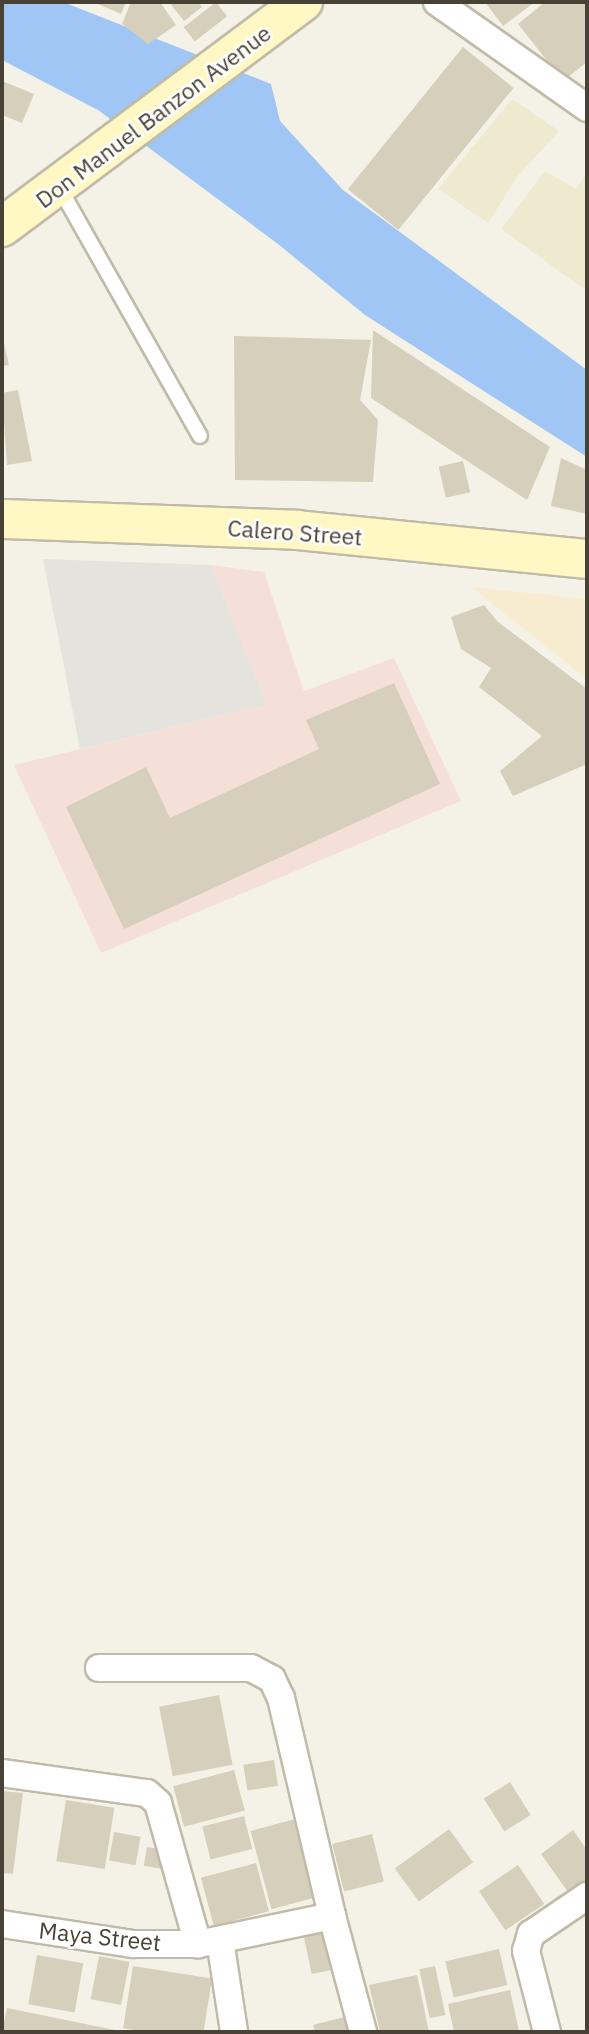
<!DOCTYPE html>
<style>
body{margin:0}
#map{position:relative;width:589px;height:2034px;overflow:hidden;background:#f4f2e6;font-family:"IBM Plex Sans",sans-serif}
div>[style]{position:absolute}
.commercial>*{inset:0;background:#f7ecd0}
.education>*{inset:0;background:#eee9cf}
.medical>*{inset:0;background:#f5e0d9}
.parking>*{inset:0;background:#e5e3de}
.water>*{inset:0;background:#9fc6f4}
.building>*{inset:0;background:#d6cfbb;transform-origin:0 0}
.roads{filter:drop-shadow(2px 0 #c0bba8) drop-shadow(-2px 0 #c0bba8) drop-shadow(0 2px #c0bba8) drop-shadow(0 -2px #c0bba8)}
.service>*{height:14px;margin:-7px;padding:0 7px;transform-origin:7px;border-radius:7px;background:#fff}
.minor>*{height:26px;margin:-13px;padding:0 13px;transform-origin:13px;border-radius:13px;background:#fff}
.secondary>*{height:38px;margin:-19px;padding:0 19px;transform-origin:19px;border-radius:19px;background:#fff8c5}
span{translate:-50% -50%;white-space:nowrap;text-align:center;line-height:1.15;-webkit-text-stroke:5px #fff;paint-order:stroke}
.street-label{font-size:23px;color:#474235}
.frame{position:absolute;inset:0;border:4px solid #474235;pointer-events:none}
</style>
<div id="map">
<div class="commercial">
<i style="clip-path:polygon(471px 587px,587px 599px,587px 679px)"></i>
</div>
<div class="education">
<i style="clip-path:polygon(512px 99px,559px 131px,518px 176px,488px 223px,438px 189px)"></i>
<i style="clip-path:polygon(545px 171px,576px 189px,587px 172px,587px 291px,501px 229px)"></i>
</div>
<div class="medical">
<i style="clip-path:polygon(211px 565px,264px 572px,304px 691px,394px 658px,461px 801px,101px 953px,14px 765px,265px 705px)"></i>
</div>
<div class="parking">
<i style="clip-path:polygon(43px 559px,211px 565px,266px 705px,80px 749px)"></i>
</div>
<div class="water">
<i style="clip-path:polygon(2px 2px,63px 2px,271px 84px,280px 121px,343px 190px,587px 370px,587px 457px,365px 315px,278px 244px,98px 110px,2px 60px)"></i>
</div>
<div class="building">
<i style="clip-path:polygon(93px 2px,126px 2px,121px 14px)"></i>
<i style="clip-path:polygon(131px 2px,160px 2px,176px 25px,148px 44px,122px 24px)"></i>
<i style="clip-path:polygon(169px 2px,198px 2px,202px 7px,184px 21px)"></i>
<i style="left:216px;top:2px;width:18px;height:41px;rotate:52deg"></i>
<i style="clip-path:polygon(485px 2px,535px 2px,503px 26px)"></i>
<i style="clip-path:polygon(545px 2px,587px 2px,587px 62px,563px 81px,518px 24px)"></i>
<i style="left:463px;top:47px;width:65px;height:183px;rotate:39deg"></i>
<i style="clip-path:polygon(2px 81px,34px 94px,22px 123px,2px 115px)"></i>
<i style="clip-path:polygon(373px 330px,550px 447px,527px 500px,371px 398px)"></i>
<i style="clip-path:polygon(2px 335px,9px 365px,2px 366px)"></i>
<i style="clip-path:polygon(234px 336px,371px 340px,360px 400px,378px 420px,373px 482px,235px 480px)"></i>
<i style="clip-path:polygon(18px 390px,32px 461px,7px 465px,2px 393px)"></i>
<i style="clip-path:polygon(561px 458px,587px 470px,587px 514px,551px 506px)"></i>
<i style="left:463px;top:461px;width:32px;height:25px;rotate:77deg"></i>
<i style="clip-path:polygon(484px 605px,498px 622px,587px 689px,587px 764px,513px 796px,500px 771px,542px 736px,479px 687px,491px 668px,461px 649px,451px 617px)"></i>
<i style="clip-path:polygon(394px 683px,440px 784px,124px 929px,66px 807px,146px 767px,170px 818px,319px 749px,306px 720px)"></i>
<i style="left:219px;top:1695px;width:71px;height:61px;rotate:79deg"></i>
<i style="left:274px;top:1760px;width:26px;height:31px;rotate:81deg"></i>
<i style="left:234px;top:1770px;width:42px;height:63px;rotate:75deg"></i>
<i style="left:510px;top:1782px;width:39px;height:31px;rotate:58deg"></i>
<i style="clip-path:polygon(2px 1791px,23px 1793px,13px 1874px,2px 1873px)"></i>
<i style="left:66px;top:1800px;width:49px;height:62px;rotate:9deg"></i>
<i style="left:244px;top:1816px;width:34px;height:43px;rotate:76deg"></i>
<i style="left:295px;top:1819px;width:81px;height:46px;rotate:75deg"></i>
<i style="left:449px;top:1829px;width:41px;height:67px;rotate:54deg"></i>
<i style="clip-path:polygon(573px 1830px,587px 1850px,587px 1879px,568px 1892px,541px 1854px)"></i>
<i style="left:114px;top:1832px;width:27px;height:29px;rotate:10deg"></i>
<i style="left:372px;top:1834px;width:49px;height:41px;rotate:76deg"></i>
<i style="left:147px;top:1847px;width:23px;height:19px;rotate:10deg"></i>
<i style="left:256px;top:1863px;width:50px;height:57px;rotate:75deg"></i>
<i style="left:518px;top:1865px;width:47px;height:47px;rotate:56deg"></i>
<i style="left:322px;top:1931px;width:40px;height:19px;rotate:78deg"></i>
<i style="left:499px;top:1949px;width:37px;height:55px;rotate:77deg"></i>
<i style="left:37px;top:1955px;width:47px;height:50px;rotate:10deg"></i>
<i style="left:99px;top:1956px;width:31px;height:44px;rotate:11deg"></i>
<i style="left:133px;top:1966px;width:80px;height:63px;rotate:9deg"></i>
<i style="left:435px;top:1966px;width:50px;height:16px;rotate:78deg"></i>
<i style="clip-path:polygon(417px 1975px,429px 2032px,380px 2032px,369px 1985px)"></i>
<i style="clip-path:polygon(510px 1990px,519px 2031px,454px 2032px,448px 2004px)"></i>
<i style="clip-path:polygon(7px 2008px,120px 2031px,120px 2032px,2px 2032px)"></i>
<i style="clip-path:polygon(348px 2016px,352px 2032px,315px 2032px,313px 2025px)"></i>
</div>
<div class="roads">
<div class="service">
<i style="left:59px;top:187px;width:286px;rotate:60.5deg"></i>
</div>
<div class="minor">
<i style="left:437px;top:2px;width:184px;rotate:35.2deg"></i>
<i style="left:99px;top:1668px;width:152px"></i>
<i style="left:251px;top:1668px;width:24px;rotate:28deg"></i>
<i style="left:272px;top:1679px;width:21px;rotate:65deg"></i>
<i style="left:281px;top:1698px;width:224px;rotate:76.8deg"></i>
<i style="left:2px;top:1773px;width:146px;rotate:7.9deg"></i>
<i style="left:147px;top:1793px;width:15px;rotate:42deg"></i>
<i style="left:158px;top:1803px;width:147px;rotate:74.2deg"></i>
<i style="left:2px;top:1924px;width:133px;rotate:8.7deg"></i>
<i style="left:133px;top:1944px;width:65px"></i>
<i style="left:198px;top:1944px;width:137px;rotate:-11.8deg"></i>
<i style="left:332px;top:1916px;width:120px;rotate:75deg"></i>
<i style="left:220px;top:1940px;width:93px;rotate:81.3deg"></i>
<i style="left:547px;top:2032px;width:84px;rotate:-104.5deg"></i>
<i style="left:526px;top:1951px;width:18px;rotate:-74deg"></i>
<i style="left:531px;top:1934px;width:68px;rotate:-34.2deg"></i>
</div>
<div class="secondary">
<i style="left:2px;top:227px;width:376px;rotate:-36.8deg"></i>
<i style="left:2px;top:519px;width:295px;rotate:2.1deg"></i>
<i style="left:297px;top:530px;width:291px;rotate:5.7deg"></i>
</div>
</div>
<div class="street-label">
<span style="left:153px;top:116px;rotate:-37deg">Don Manuel Banzon Avenue</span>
<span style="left:295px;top:532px;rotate:4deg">Calero Street</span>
<span style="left:100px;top:1936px;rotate:6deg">Maya Street</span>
</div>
<div class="frame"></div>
</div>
